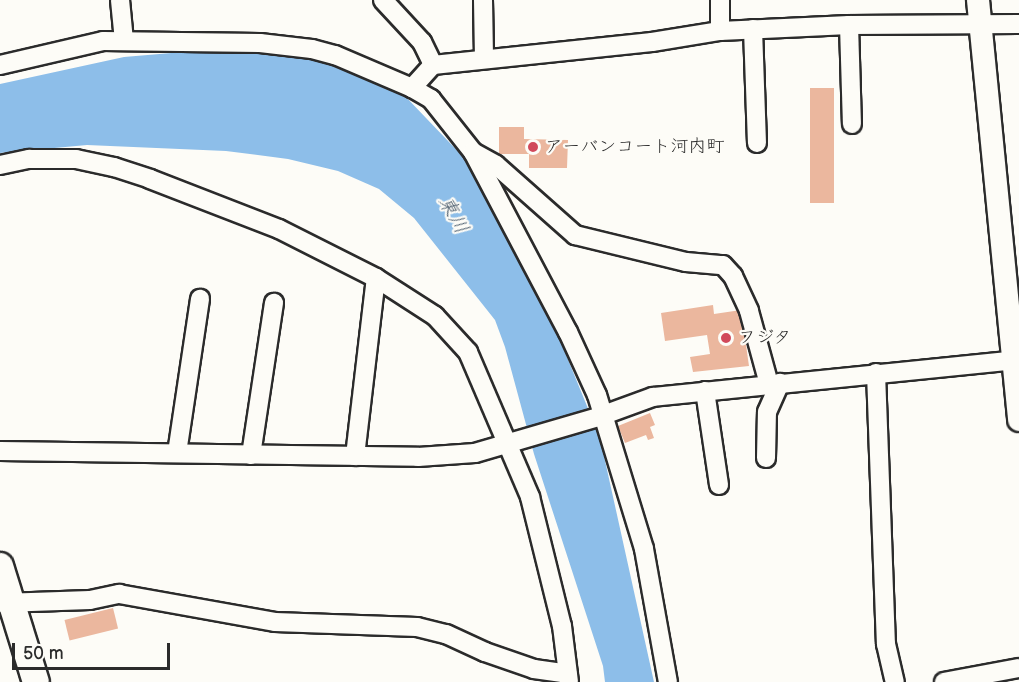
<!DOCTYPE html>
<meta charset="utf-8">
<style>
body{margin:0}
#map{position:relative;width:1019px;height:682px;overflow:hidden;background:#fdfcf7;font-family:"Balsamiq Sans","Klee One",sans-serif}
div>[style]{position:absolute}
.water>*{inset:0;background:#8dbee9}
.building>*{inset:0;background:#ebb79e;transform-origin:0 0}
.roads{filter:drop-shadow(2px 0 #2b2b2b) drop-shadow(-2px 0 #2b2b2b) drop-shadow(0 2px #2b2b2b) drop-shadow(0 -2px #2b2b2b)}
.minor>*{height:18px;margin:-9px;padding:0 9px;transform-origin:9px;border-radius:9px;background:#fdfcf7}
.tertiary>*{height:22px;margin:-11px;padding:0 11px;transform-origin:11px;border-radius:11px;background:#fdfcf7}
.secondary>*{height:26px;margin:-13px;padding:0 13px;transform-origin:13px;border-radius:13px;background:#fdfcf7}
.dots>*{width:16px;height:16px;translate:-50% -50%;box-sizing:border-box;border:3px solid #fdfcf7;border-radius:50%}
span{translate:-50% -50%;white-space:nowrap;text-align:center;line-height:1.15;-webkit-text-stroke:4.5px #fdfcf7;paint-order:stroke}
.poi-label{font-size:18px;color:#2b2b2b}
.left{translate:0 -50%;text-align:left}
.water-label{font-size:20px;color:#4d5e6e;font-style:italic}
.scale{position:absolute;left:12px;top:643px;width:158px;height:27px;box-sizing:border-box;border:3px solid #2b2b2b;border-top:0;padding-left:8px;font-size:18px;line-height:21px;white-space:nowrap;color:#2b2b2b;-webkit-text-stroke:4px #fdfcf7;paint-order:stroke}
</style>
<div id="map">
<div class="water">
<i style="clip-path:polygon(207px 50px,279px 50px,352px 70px,404px 95px,471px 165px,534px 276px,600px 438px,654px 682px,605px 682px,603px 666px,534px 454px,505px 347px,495px 320px,414px 218px,379px 189px,338px 171px,288px 159px,226px 151px,87px 145px,0 153px,0 84px,124px 57px)"></i>
</div>
<div class="building">
<i style="left:810px;top:88px;width:24px;height:115px"></i>
<i style="clip-path:polygon(499px 127px,524px 127px,524px 139px,568px 140px,567px 168px,529px 168px,529px 154px,499px 154px)"></i>
<i style="clip-path:polygon(713px 305px,714px 314px,741px 310px,749px 366px,693px 372px,690px 357px,710px 354px,707px 335px,665px 341px,661px 313px)"></i>
<i style="clip-path:polygon(650px 413px,655px 425px,650px 427px,654px 438px,648px 440px,646px 435px,625px 443px,618px 426px)"></i>
<i style="left:113px;top:608px;width:21px;height:50px;rotate:76deg"></i>
</div>
<div class="roads">
<div class="minor">
<i style="left:120px;top:0;width:41px;rotate:84.4deg"></i>
<i style="left:383px;top:0;width:57px;rotate:47.1deg"></i>
<i style="left:422px;top:42px;width:25px;rotate:64deg"></i>
<i style="left:483px;top:0;width:59px;rotate:89deg"></i>
<i style="left:849px;top:25px;width:99px;rotate:88.3deg"></i>
<i style="left:753px;top:29px;width:114px;rotate:88deg"></i>
<i style="left:720px;top:31px;width:31px;rotate:-90deg"></i>
<i style="left:0;top:65px;width:106px;rotate:-13.1deg"></i>
<i style="left:103px;top:41px;width:157px;rotate:0.7deg"></i>
<i style="left:260px;top:43px;width:52px;rotate:6.6deg"></i>
<i style="left:312px;top:49px;width:24px;rotate:15deg"></i>
<i style="left:335px;top:55px;width:84px;rotate:23.2deg"></i>
<i style="left:412px;top:88px;width:22px;rotate:30deg"></i>
<i style="left:431px;top:99px;width:68px;rotate:51.6deg"></i>
<i style="left:473px;top:152px;width:204px;rotate:62.2deg"></i>
<i style="left:568px;top:332px;width:69px;rotate:65.3deg"></i>
<i style="left:597px;top:395px;width:161px;rotate:73deg"></i>
<i style="left:644px;top:549px;width:135px;rotate:79.8deg"></i>
<i style="left:412px;top:88px;width:31px;rotate:-48deg"></i>
<i style="left:433px;top:65px;width:220px;rotate:-6deg"></i>
<i style="left:652px;top:42px;width:69px;rotate:-9.2deg"></i>
<i style="left:720px;top:31px;width:129px;rotate:-2.7deg"></i>
<i style="left:849px;top:25px;width:170px;rotate:-0.3deg"></i>
<i style="left:473px;top:152px;width:26px;rotate:29deg"></i>
<i style="left:496px;top:165px;width:106px;rotate:41.5deg"></i>
<i style="left:575px;top:235px;width:114px;rotate:13.7deg"></i>
<i style="left:686px;top:262px;width:37px;rotate:5deg"></i>
<i style="left:723px;top:265px;width:15px;rotate:48deg"></i>
<i style="left:733px;top:276px;width:38px;rotate:65deg"></i>
<i style="left:749px;top:311px;width:76px;rotate:74.7deg"></i>
<i style="left:0;top:165px;width:30px;rotate:-12deg"></i>
<i style="left:29px;top:159px;width:47px"></i>
<i style="left:76px;top:159px;width:39px;rotate:12deg"></i>
<i style="left:114px;top:167px;width:38px;rotate:18deg"></i>
<i style="left:150px;top:179px;width:138px;rotate:21.2deg"></i>
<i style="left:279px;top:229px;width:109px;rotate:26.8deg"></i>
<i style="left:376px;top:278px;width:70px;rotate:32.8deg"></i>
<i style="left:435px;top:316px;width:49px;rotate:47.5deg"></i>
<i style="left:468px;top:352px;width:158px;rotate:66.8deg"></i>
<i style="left:530px;top:497px;width:133px;rotate:76.1deg"></i>
<i style="left:562px;top:626px;width:56px;rotate:82.9deg"></i>
<i style="left:876px;top:373px;width:271px;rotate:87.9deg"></i>
<i style="left:886px;top:644px;width:39px;rotate:77deg"></i>
<i style="left:705px;top:391px;width:95px;rotate:81.5deg"></i>
<i style="left:0;top:451px;width:418px;rotate:0.8deg"></i>
<i style="left:418px;top:457px;width:57px;rotate:-4deg"></i>
<i style="left:475px;top:453px;width:128px;rotate:-16.3deg"></i>
<i style="left:598px;top:417px;width:59px;rotate:-20deg"></i>
<i style="left:653px;top:397px;width:368px;rotate:-5.8deg"></i>
<i style="left:177px;top:453px;width:156px;rotate:-81.5deg"></i>
<i style="left:251px;top:455px;width:154px;rotate:-81.4deg"></i>
<i style="left:355px;top:456px;width:179px;rotate:-83.3deg"></i>
<i style="left:766px;top:458px;width:46px;rotate:-88.8deg"></i>
<i style="left:767px;top:412px;width:32px;rotate:-66deg"></i>
<i style="left:2px;top:603px;width:88px;rotate:-2deg"></i>
<i style="left:90px;top:600px;width:30px;rotate:-12deg"></i>
<i style="left:119px;top:594px;width:158px;rotate:10.2deg"></i>
<i style="left:275px;top:622px;width:142px;rotate:2deg"></i>
<i style="left:417px;top:627px;width:30px;rotate:14deg"></i>
<i style="left:446px;top:634px;width:43px;rotate:24.8deg"></i>
<i style="left:485px;top:652px;width:52px;rotate:19.1deg"></i>
<i style="left:534px;top:669px;width:34px;rotate:8deg"></i>
<i style="left:944px;top:682px;width:76px;rotate:-10.6deg"></i>
</div>
<div class="tertiary">
<i style="left:978px;top:0;width:422px;rotate:84.4deg"></i>
</div>
<div class="secondary">
<i style="left:0;top:566px;width:121px;rotate:72.8deg"></i>
</div>
</div>
<div class="dots">
<i style="left:533px;top:147px;background:#d1495b"></i>
<i style="left:726px;top:338px;background:#d1495b"></i>
</div>
<div class="poi-label">
<span class="left" style="left:545px;top:147px">アーバンコート河内町</span>
<span class="left" style="left:738px;top:338px">フジタ</span>
</div>
<div class="water-label">
<span style="left:453px;top:215px;rotate:61deg">東川</span>
</div>
<div class="scale">50 m</div>
</div>
